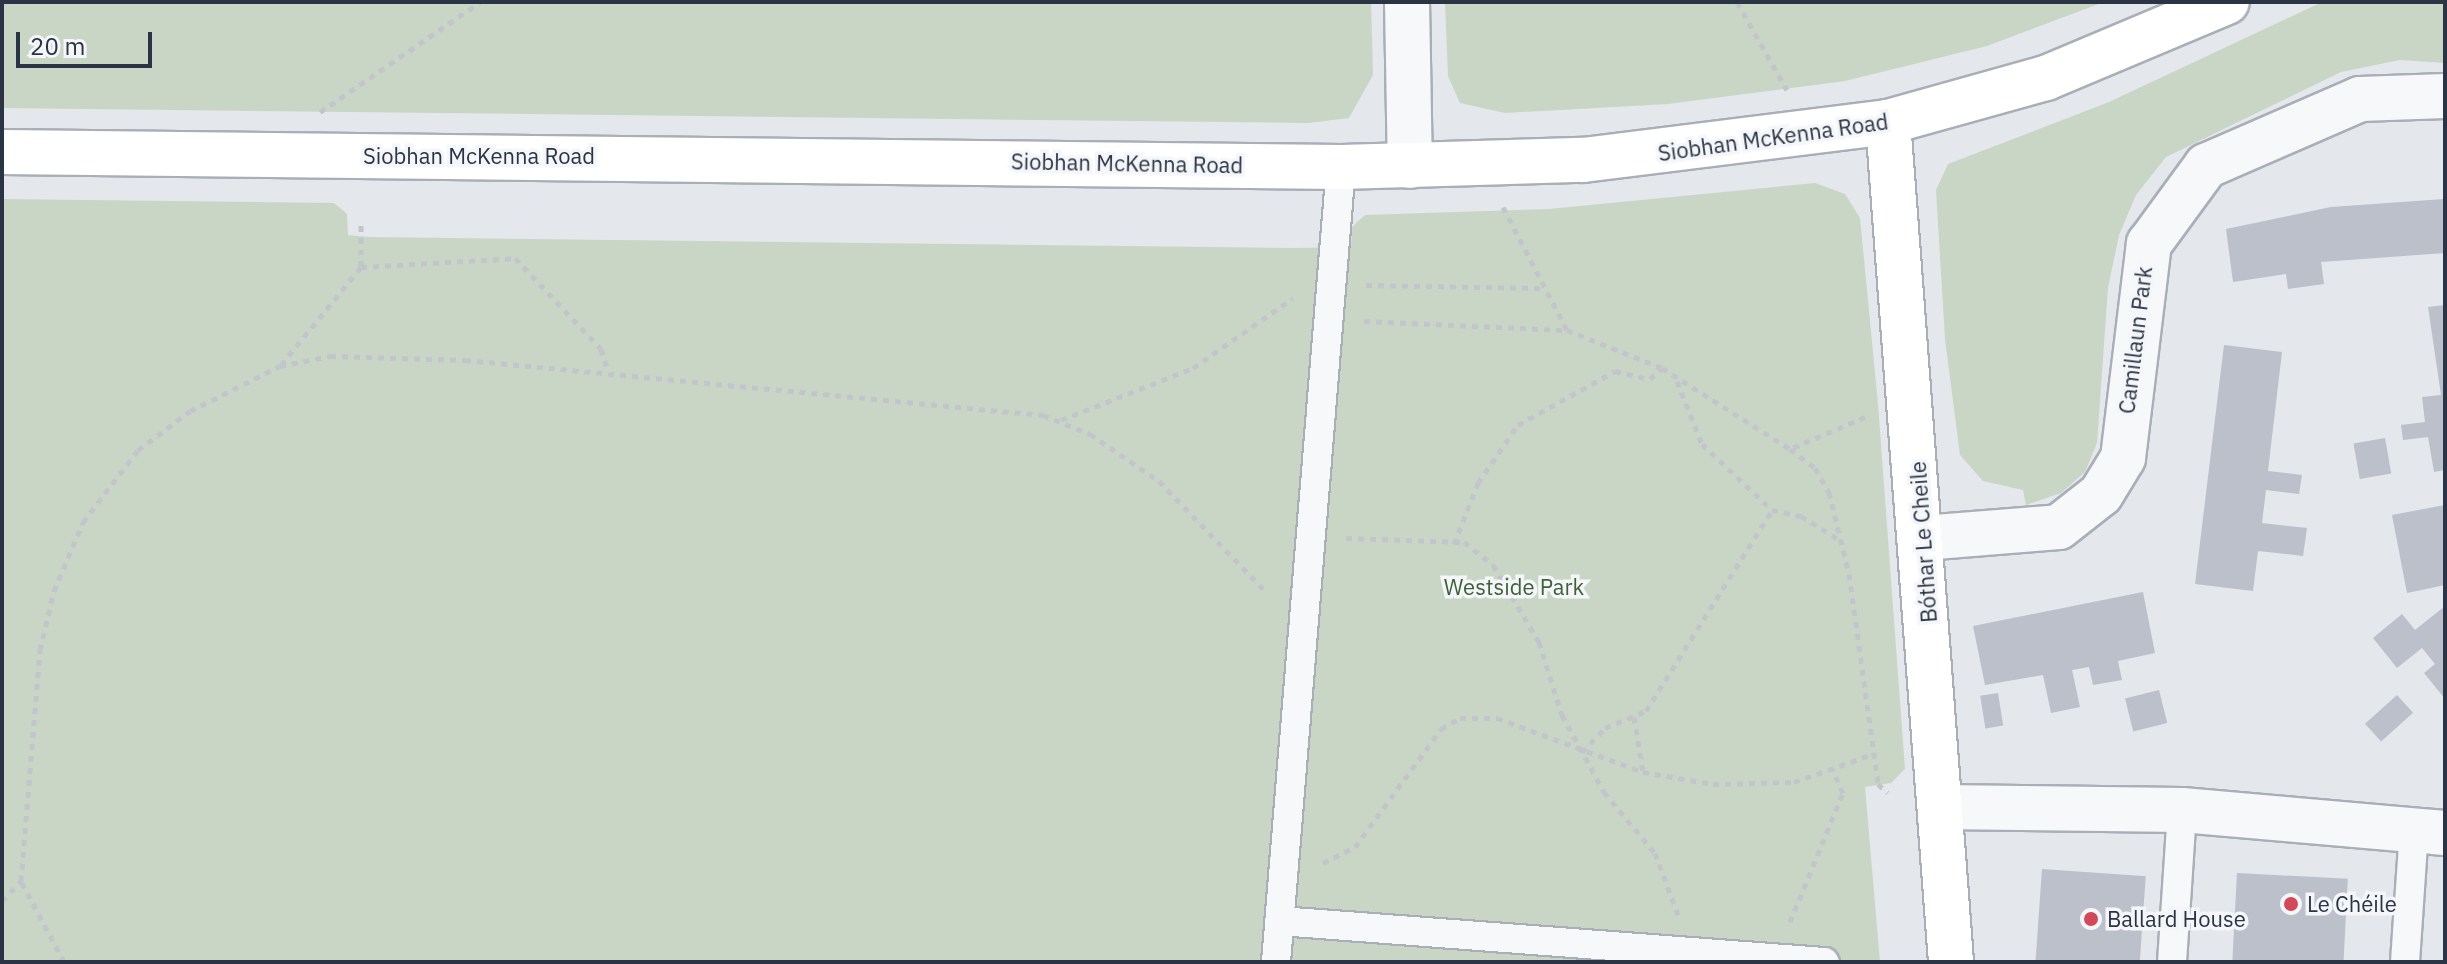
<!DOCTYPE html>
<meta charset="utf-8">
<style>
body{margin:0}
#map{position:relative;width:2447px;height:964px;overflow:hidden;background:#e4e7ec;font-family:"IBM Plex Sans",sans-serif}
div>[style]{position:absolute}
.green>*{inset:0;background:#c9d6c5}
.building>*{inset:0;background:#bbc0ca;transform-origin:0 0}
.path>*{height:5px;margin-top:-2.5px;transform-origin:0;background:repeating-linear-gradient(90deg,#c2c5cb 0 6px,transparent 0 12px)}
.roads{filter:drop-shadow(2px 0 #a9aeb7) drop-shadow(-2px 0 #a9aeb7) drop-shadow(0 2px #a9aeb7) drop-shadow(0 -2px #a9aeb7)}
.lane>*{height:28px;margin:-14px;padding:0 14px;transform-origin:14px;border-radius:14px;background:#f7f8fa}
.street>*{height:44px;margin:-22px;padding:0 22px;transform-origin:22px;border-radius:22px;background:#f7f8fa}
.secondary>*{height:44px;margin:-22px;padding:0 22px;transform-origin:22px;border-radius:22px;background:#fff}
.dots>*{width:22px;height:22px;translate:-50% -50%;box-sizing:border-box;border:4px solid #f4f6f9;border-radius:50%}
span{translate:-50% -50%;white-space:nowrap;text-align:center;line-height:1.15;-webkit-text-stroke:7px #f4f6f9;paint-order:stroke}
.street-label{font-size:22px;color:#2b3445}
.park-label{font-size:22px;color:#3f6138}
.poi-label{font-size:22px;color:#2b3445}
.left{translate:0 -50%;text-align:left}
.frame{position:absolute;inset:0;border:4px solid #2b3445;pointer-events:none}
.scale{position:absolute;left:16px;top:32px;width:136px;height:36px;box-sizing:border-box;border:4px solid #2b3445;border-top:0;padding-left:10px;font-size:24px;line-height:28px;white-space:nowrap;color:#2b3445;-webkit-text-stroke:6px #f4f6f9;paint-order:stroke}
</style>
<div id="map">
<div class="green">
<i style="clip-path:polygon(2px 2px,1371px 2px,1373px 75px,1349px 118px,1309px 123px,2px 108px)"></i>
<i style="clip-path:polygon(1445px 2px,2104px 2px,1987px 46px,1845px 81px,1668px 104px,1505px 113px,1460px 103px,1448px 76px)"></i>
<i style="clip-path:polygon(2322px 2px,2445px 2px,2445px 63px,2400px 60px,2341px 72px,2166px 157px,2136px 195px,2119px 235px,2108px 288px,2097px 443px,2085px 472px,2061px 493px,2026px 505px,2023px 490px,1983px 481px,1960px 455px,1945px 339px,1936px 190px,1948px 164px,2109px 102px)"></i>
<i style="clip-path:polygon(1815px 183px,1845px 194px,1860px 218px,1878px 404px,1905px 769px,1891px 783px,1865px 787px,1880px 962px,2px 962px,2px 199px,334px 203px,347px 214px,348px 235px,368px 237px,1298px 248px,1351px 247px,1352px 227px,1365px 215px,1549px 209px)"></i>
</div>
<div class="building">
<i style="clip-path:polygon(2444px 199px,2445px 253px,2321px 262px,2324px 284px,2288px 289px,2286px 274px,2233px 282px,2226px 229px,2331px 207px)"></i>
<i style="clip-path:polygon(2445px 305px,2445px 470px,2434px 472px,2428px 437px,2403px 440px,2401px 425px,2425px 422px,2422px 397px,2441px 395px,2428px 307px)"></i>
<i style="clip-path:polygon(2224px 345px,2282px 352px,2268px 471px,2302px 475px,2299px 494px,2266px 490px,2262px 523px,2307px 528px,2303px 556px,2258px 551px,2253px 591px,2195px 584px)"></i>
<i style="left:2385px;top:438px;width:36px;height:32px;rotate:80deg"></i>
<i style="clip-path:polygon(2445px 505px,2445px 585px,2407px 593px,2392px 515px)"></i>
<i style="clip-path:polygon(2143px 592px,2155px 653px,2118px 661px,2122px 680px,2093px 685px,2089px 667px,2072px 670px,2080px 707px,2051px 713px,2043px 675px,1985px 685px,1973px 626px)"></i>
<i style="clip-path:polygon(2445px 606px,2445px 699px,2424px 673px,2435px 664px,2422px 648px,2397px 668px,2373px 638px,2402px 614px,2415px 630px)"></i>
<i style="left:2159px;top:690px;width:34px;height:35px;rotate:76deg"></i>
<i style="left:1998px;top:693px;width:33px;height:18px;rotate:81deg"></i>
<i style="left:2397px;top:695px;width:24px;height:43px;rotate:48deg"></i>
<i style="left:2042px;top:869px;width:104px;height:93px;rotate:4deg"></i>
<i style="left:2237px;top:873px;width:111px;height:89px;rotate:3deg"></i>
</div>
<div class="path">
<i style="left:1737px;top:2px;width:101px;rotate:60.4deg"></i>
<i style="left:320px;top:112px;width:194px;rotate:-34.5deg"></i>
<i style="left:1503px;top:207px;width:139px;rotate:62.5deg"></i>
<i style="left:1567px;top:330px;width:102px;rotate:21.8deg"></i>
<i style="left:1662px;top:368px;width:151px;rotate:32.3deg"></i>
<i style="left:361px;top:267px;width:154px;rotate:-3.3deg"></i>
<i style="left:515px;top:258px;width:125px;rotate:46.6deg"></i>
<i style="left:601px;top:349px;width:22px;rotate:72deg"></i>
<i style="left:1366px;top:285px;width:177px;rotate:1deg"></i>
<i style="left:1364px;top:321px;width:202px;rotate:2.6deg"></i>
<i style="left:281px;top:365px;width:127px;rotate:-50.8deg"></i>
<i style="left:361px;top:267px;width:43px;rotate:-90deg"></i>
<i style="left:1677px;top:381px;width:68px;rotate:68.4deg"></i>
<i style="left:1702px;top:444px;width:96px;rotate:43.3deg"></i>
<i style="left:1772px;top:510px;width:30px;rotate:12deg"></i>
<i style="left:1801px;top:516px;width:47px;rotate:32deg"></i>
<i style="left:1865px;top:417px;width:82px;rotate:156.9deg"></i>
<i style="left:1790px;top:449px;width:31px;rotate:37deg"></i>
<i style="left:1815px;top:468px;width:28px;rotate:60deg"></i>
<i style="left:1829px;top:492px;width:84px;rotate:76.3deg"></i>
<i style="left:1849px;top:574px;width:212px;rotate:82.1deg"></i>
<i style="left:1878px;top:784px;width:13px;rotate:42deg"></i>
<i style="left:1061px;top:420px;width:142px;rotate:-21.5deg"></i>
<i style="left:1193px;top:368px;width:122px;rotate:-35deg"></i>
<i style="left:1346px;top:538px;width:118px;rotate:1.9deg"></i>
<i style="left:1464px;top:542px;width:37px;rotate:38deg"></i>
<i style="left:1493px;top:565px;width:90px;rotate:59.1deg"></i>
<i style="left:1539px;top:642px;width:77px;rotate:72.5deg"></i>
<i style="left:1562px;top:715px;width:88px;rotate:61.4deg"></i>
<i style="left:1604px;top:792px;width:80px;rotate:50.1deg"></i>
<i style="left:1655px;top:853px;width:66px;rotate:69.6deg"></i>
<i style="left:1454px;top:544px;width:66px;rotate:-68.5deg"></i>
<i style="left:1478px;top:483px;width:70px;rotate:-55.4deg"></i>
<i style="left:1518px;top:425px;width:111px;rotate:-29.1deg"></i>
<i style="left:1615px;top:371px;width:36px;rotate:13deg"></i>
<i style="left:1650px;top:379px;width:16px;rotate:-43deg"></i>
<i style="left:1634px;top:717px;width:56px;rotate:80.7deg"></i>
<i style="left:1582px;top:752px;width:33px;rotate:-46deg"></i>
<i style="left:1605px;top:728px;width:44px;rotate:-22.5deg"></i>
<i style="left:1646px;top:711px;width:237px;rotate:-57.9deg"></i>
<i style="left:1323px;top:863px;width:36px;rotate:-27deg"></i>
<i style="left:1355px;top:847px;width:146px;rotate:-53.9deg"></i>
<i style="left:1441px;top:729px;width:22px;rotate:-30deg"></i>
<i style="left:1460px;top:718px;width:37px"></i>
<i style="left:1497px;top:718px;width:156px;rotate:20.3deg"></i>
<i style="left:1643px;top:772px;width:71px;rotate:9.7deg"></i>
<i style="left:1713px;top:784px;width:81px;rotate:-1.4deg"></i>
<i style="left:1794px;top:782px;width:84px;rotate:-19.5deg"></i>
<i style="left:2px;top:901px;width:28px;rotate:-46deg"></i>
<i style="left:1790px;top:922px;width:139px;rotate:-67.7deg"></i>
<i style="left:1843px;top:793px;width:27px;rotate:-114deg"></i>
<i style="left:64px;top:962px;width:92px;rotate:-118deg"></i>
<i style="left:21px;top:881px;width:232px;rotate:-85.3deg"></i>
<i style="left:40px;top:650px;width:61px;rotate:-76.7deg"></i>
<i style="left:54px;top:591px;width:75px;rotate:-67.2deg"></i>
<i style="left:83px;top:522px;width:91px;rotate:-52.6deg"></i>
<i style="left:138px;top:450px;width:65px;rotate:-36.9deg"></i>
<i style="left:190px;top:411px;width:101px;rotate:-26.6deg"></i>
<i style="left:280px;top:366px;width:51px;rotate:-11.3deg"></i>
<i style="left:330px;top:356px;width:135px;rotate:1.7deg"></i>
<i style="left:465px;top:360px;width:581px;rotate:5.44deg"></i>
<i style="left:1043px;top:415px;width:51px;rotate:22deg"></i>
<i style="left:1090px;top:434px;width:83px;rotate:34.3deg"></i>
<i style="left:1159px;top:481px;width:156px;rotate:46deg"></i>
</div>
<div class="roads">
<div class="lane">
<i style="left:1280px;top:921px;width:546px;rotate:4.31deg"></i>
<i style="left:1276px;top:962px;width:798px;rotate:-85.33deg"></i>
<i style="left:2172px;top:962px;width:152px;rotate:-86.2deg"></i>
<i style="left:2405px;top:962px;width:131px;rotate:-86.1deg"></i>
</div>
<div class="street">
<i style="left:1407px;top:2px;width:164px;rotate:89deg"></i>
<i style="left:1923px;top:538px;width:136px;rotate:-4.6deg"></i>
<i style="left:2059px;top:527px;width:53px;rotate:-38.2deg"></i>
<i style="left:2101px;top:494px;width:42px;rotate:-58.6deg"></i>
<i style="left:2123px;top:458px;width:216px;rotate:-83.1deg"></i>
<i style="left:2149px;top:244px;width:97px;rotate:-53.8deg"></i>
<i style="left:2206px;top:166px;width:168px;rotate:-23.5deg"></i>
<i style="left:2360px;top:99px;width:85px;rotate:-2deg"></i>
<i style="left:1942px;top:807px;width:240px;rotate:0.7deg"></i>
<i style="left:2182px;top:810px;width:264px;rotate:5deg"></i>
</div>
<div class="secondary">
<i style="left:1888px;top:122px;width:842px;rotate:85.71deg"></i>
<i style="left:2px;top:152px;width:1339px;rotate:0.64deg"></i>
<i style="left:1341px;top:167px;width:242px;rotate:-1.7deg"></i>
<i style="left:1583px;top:160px;width:307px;rotate:-7.1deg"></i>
<i style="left:1888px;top:122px;width:164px;rotate:-15.6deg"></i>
<i style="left:2046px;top:78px;width:196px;rotate:-22.8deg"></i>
</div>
</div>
<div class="dots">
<i style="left:2291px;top:904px;background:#d1495b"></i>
<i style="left:2091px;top:919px;background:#d1495b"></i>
</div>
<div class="street-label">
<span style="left:1773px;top:137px;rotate:-8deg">Siobhan McKenna Road</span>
<span style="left:479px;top:156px">Siobhan McKenna Road</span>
<span style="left:1127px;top:163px;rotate:1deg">Siobhan McKenna Road</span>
<span style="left:2135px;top:340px;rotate:-83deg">Camillaun Park</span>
<span style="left:1923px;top:542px;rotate:-94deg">Bóthar Le Cheile</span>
</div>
<div class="park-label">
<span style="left:1514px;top:587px">Westside Park</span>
</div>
<div class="poi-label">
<span class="left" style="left:2307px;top:904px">Le Chéile</span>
<span class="left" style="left:2107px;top:919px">Ballard House</span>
</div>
<div class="frame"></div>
<div class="scale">20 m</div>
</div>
